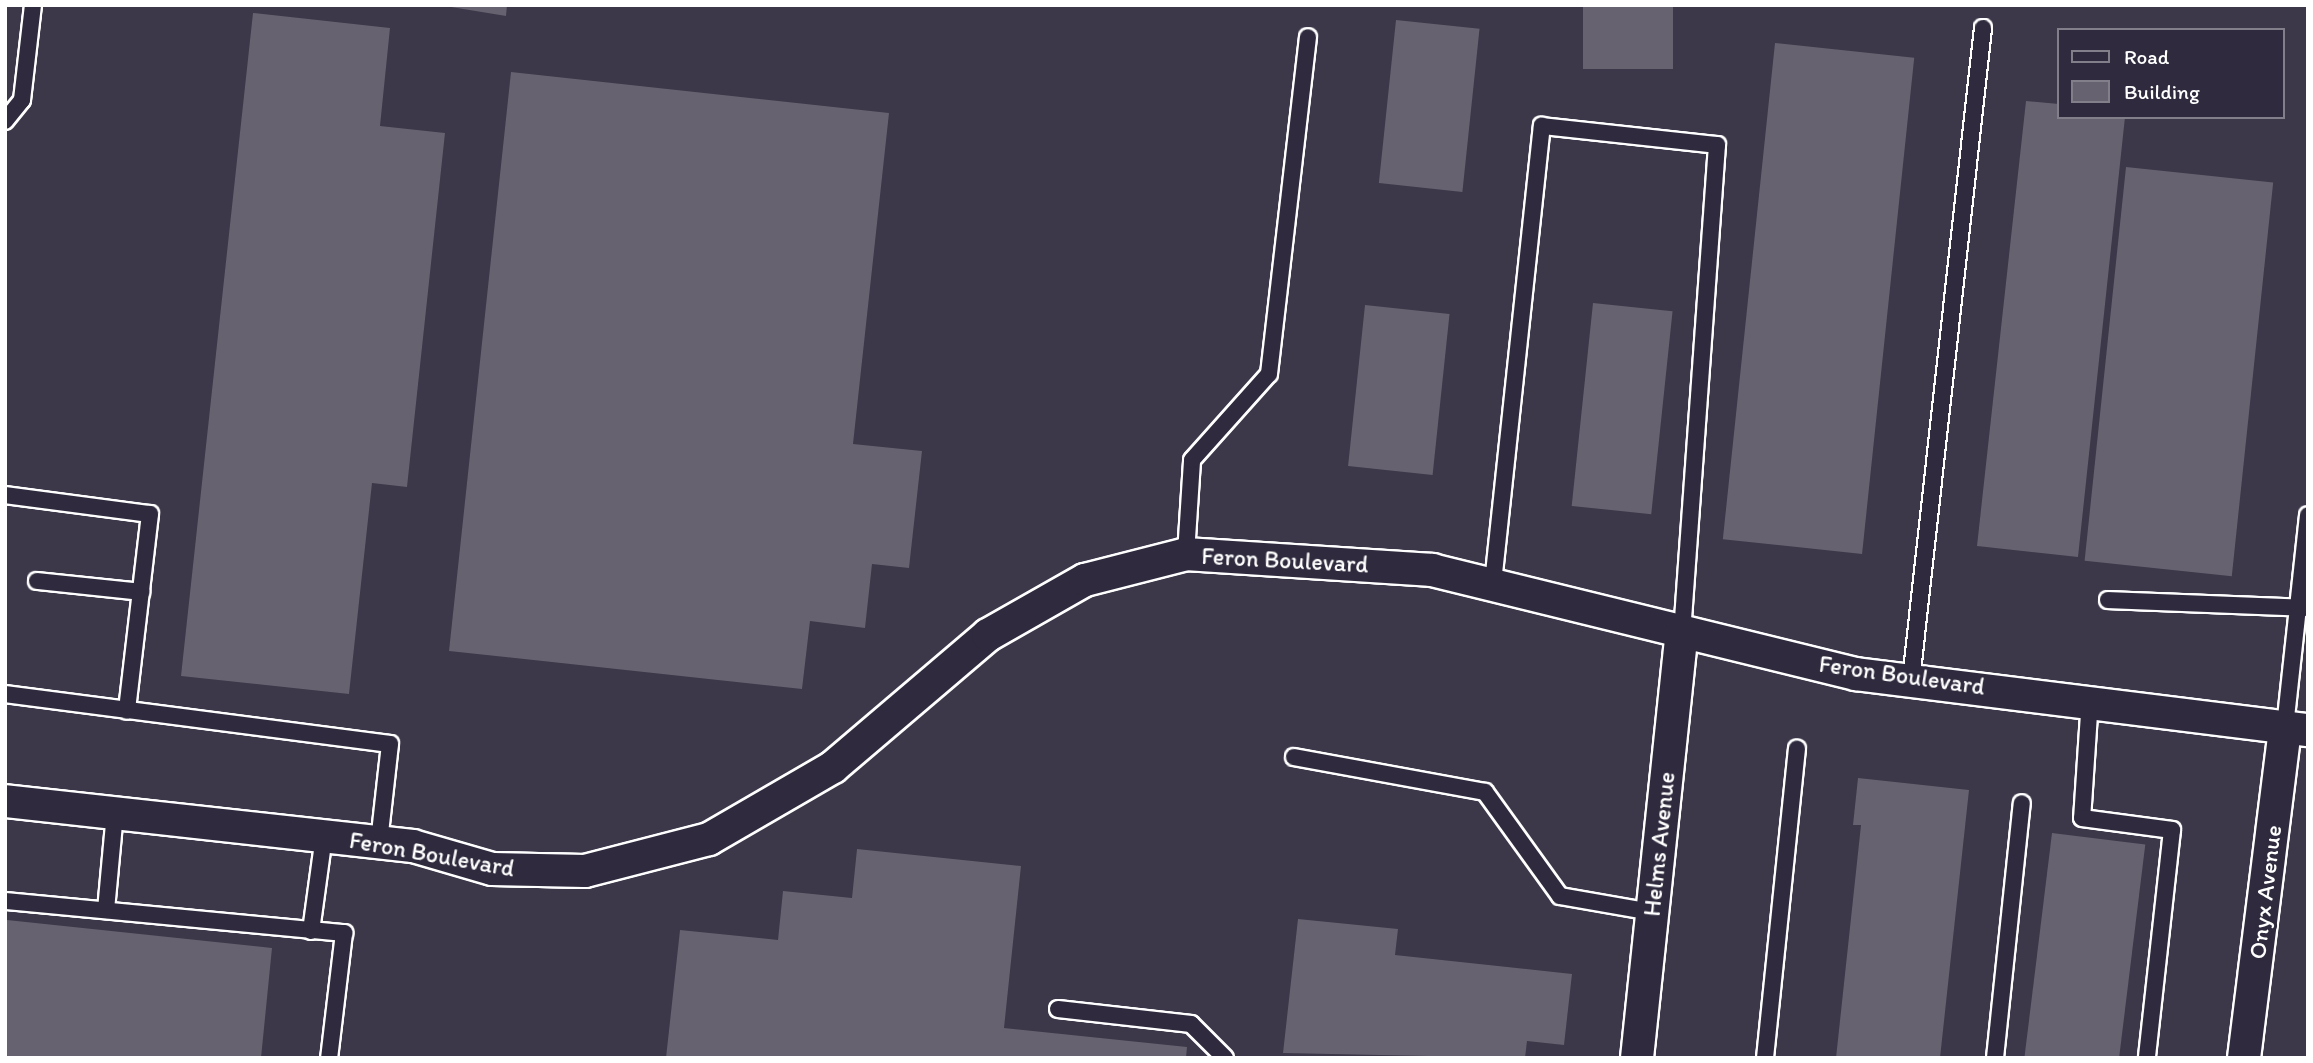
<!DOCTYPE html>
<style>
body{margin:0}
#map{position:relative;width:2313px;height:1063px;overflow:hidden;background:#3c3749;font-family:Itim,sans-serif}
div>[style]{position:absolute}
.building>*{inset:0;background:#666270;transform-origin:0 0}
.roads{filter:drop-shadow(2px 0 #fff) drop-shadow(-2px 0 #fff) drop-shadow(0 2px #fff) drop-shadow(0 -2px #fff)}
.lane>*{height:16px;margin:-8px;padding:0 8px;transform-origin:8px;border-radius:8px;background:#2f2a3d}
.street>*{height:32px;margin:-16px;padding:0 16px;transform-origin:16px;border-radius:16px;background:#2f2a3d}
span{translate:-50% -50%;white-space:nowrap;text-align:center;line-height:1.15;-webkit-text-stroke:6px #2f2a3d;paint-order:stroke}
.street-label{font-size:24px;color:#fff}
.frame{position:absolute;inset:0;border:7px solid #fff;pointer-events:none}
.legend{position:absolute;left:2057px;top:28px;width:228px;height:91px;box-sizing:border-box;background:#2f2a3d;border:2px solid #827f8b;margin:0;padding:9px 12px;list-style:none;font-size:21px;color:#fff}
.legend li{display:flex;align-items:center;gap:14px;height:35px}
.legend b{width:35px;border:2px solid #827f8b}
</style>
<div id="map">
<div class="building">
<i style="clip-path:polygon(439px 5px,507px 5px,506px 16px)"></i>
<i style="left:1583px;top:5px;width:90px;height:64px"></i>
<i style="clip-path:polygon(253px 13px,390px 28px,380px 126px,445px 133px,407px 487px,372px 483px,349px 694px,181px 676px)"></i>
<i style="left:1396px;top:20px;width:84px;height:164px;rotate:6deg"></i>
<i style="left:1775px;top:43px;width:140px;height:499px;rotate:6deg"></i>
<i style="clip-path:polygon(511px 72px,889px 113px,853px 444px,922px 451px,909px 568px,872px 564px,865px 628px,810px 621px,802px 689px,449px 651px)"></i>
<i style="clip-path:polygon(2026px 101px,2059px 104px,2059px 117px,2125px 117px,2078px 557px,1977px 546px)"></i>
<i style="left:2126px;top:167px;width:148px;height:396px;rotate:6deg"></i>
<i style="left:1593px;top:303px;width:80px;height:204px;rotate:6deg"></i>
<i style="left:1365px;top:305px;width:85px;height:162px;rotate:6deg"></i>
<i style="clip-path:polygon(1858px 778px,1969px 790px,1940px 1058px,1836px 1058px,1861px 825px,1853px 825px)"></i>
<i style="left:2052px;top:833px;width:94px;height:226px;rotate:7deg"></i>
<i style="clip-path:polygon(857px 849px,1021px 866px,1004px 1028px,1187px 1047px,1186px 1058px,666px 1058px,680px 930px,778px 940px,783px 891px,852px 898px)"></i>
<i style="clip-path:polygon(1298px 919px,1398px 929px,1395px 955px,1572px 974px,1564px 1045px,1527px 1041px,1525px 1058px,1283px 1053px)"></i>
<i style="clip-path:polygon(7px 920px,272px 948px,261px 1058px,5px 1058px)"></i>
</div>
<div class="roads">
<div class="lane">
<i style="left:5px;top:121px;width:27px;rotate:-51deg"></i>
<i style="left:22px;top:100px;width:96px;rotate:-83.4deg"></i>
<i style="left:5px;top:495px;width:146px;rotate:7.5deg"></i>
<i style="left:150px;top:514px;width:198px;rotate:96.7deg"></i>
<i style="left:1186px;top:554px;width:94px;rotate:-86.3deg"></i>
<i style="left:1192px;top:460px;width:115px;rotate:-48.2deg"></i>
<i style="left:1269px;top:374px;width:339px;rotate:-83.4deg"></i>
<i style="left:37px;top:581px;width:105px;rotate:6deg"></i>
<i style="left:1493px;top:583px;width:460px;rotate:-83.9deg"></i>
<i style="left:1542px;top:126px;width:176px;rotate:6.2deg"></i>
<i style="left:1717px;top:145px;width:487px;rotate:94.1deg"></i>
<i style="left:2108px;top:600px;width:200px;rotate:2.3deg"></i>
<i style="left:1911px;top:680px;width:656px;rotate:-83.7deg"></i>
<i style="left:5px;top:694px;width:388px;rotate:7.4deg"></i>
<i style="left:390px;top:744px;width:99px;rotate:96.4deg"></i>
<i style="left:2090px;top:699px;width:119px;rotate:93.8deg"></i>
<i style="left:2082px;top:818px;width:91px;rotate:7.6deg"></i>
<i style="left:2172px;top:830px;width:229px;rotate:96.3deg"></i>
<i style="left:2285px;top:727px;width:213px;rotate:-83.8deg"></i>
<i style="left:1294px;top:757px;width:194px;rotate:10.4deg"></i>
<i style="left:1485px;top:792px;width:128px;rotate:54.2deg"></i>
<i style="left:1560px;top:896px;width:93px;rotate:9.9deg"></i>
<i style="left:5px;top:901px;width:341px;rotate:5.4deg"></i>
<i style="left:344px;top:933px;width:126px;rotate:96.8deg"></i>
<i style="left:106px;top:910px;width:97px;rotate:-84.7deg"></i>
<i style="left:311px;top:931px;width:96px;rotate:-82.2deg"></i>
<i style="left:1058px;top:1009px;width:134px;rotate:6.4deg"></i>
<i style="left:1191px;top:1024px;width:48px;rotate:45deg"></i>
<i style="left:1765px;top:1058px;width:311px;rotate:-84.1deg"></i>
<i style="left:1995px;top:1058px;width:256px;rotate:-84deg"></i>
</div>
<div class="street">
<i style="left:5px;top:801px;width:410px;rotate:6.3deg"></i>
<i style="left:413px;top:846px;width:82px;rotate:16.2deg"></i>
<i style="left:492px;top:869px;width:93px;rotate:1.2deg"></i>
<i style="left:585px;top:871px;width:128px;rotate:-14.5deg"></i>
<i style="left:709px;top:839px;width:143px;rotate:-30.1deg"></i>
<i style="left:833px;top:767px;width:204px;rotate:-40.4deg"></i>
<i style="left:988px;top:635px;width:112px;rotate:-29.6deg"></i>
<i style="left:1085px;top:580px;width:104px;rotate:-14.4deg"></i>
<i style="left:1186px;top:554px;width:247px;rotate:3.7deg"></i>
<i style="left:1432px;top:570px;width:437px;rotate:13.8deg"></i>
<i style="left:1856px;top:674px;width:455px;rotate:7.1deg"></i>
<i style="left:1637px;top:1058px;width:429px;rotate:-84deg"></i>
<i style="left:2244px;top:1058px;width:334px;rotate:-82.9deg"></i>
</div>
</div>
<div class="street-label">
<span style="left:1285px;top:560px;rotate:3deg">Feron Boulevard</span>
<span style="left:1902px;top:675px;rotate:8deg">Feron Boulevard</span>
<span style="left:1659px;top:844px;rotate:-84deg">Helms Avenue</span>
<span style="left:432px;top:854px;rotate:10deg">Feron Boulevard</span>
<span style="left:2265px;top:892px;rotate:-83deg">Onyx Avenue</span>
</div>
<div class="frame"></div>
<ul class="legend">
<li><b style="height:9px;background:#2f2a3d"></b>Road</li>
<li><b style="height:19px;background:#666270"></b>Building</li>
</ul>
</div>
